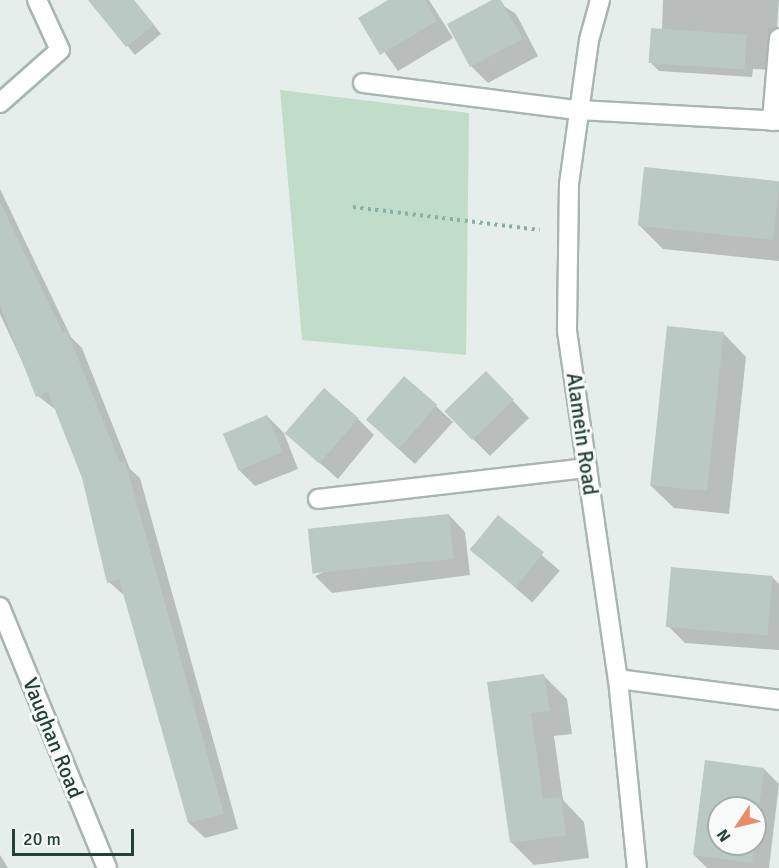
<!DOCTYPE html>
<style>
body{margin:0}
#map{position:relative;width:779px;height:868px;overflow:hidden;background:#e6eeeb;font-family:Signika,sans-serif}
div>[style]{position:absolute}
.green>*{inset:0;background:#c0ddc9}
.shadow>*{inset:0;background:#0003;transform-origin:0 0}
.building>*{inset:0;background:#bbc9c4;transform-origin:0 0}
.path>*{height:4px;margin-top:-2px;transform-origin:0;background:repeating-linear-gradient(90deg,#88b0a4 0 3px,transparent 0 7.5px)}
.roads{filter:drop-shadow(2px 0 #a8b6b2) drop-shadow(-2px 0 #a8b6b2) drop-shadow(0 2px #a8b6b2) drop-shadow(0 -2px #a8b6b2)}
.service>*{height:18px;margin:-9px;padding:0 9px;transform-origin:9px;border-radius:9px;background:#fff}
.minor>*{height:18px;margin:-9px;padding:0 9px;transform-origin:9px;border-radius:9px;background:#fff}
span{translate:-50% -50%;white-space:nowrap;text-align:center;line-height:1.15;-webkit-text-stroke:6px #f6faf8;paint-order:stroke}
.street-label{font-size:21px;color:#253f39}
.north{position:absolute;left:707px;top:796px;width:60px;height:60px;box-sizing:border-box;background:#f6faf8;border:2px solid #a2afac;border-radius:50%;rotate:235deg;font-size:16px;font-weight:700;line-height:24px;text-align:center;color:#253f39}
.north::after{content:'';display:block;margin:auto;width:21px;height:27px;background:#ea8b68;clip-path:polygon(50% 0,100% 100%,50% 72%,0 100%)}
.scale{position:absolute;left:12px;top:829px;width:122px;height:27px;box-sizing:border-box;border:3px solid #253f39;border-top:0;padding-left:8px;font-size:18px;line-height:21px;white-space:nowrap;color:#253f39;-webkit-text-stroke:4px #f6faf8;paint-order:stroke}
</style>
<div id="map">
<div class="green">
<i style="clip-path:polygon(280px 90px,469px 113px,466px 355px,302px 340px)"></i>
</div>
<div class="shadow">
<i style="clip-path:polygon(90px 0,134px 0,161px 34px,135px 55px)"></i>
<i style="clip-path:polygon(391px 0,429px 0,453px 38px,398px 71px,360px 18px)"></i>
<i style="clip-path:polygon(495px 0,516px 14px,538px 56px,488px 83px,471px 66px)"></i>
<i style="clip-path:polygon(663px 0,779px 0,774px 70px,753px 69px,752px 77px,659px 71px,651px 63px,662px 30px)"></i>
<i style="clip-path:polygon(779px 182px,779px 261px,663px 249px,640px 226px)"></i>
<i style="clip-path:polygon(0 189px,71px 337px,82px 348px,130px 469px,140px 478px,238px 829px,205px 838px,189px 823px,126px 597px,109px 582px,83px 478px,56px 410px,38px 396px,0 314px)"></i>
<i style="clip-path:polygon(723px 333px,746px 357px,729px 514px,674px 508px,650px 485px)"></i>
<i style="clip-path:polygon(502px 389px,529px 418px,490px 456px,473px 439px)"></i>
<i style="clip-path:polygon(436px 406px,453px 422px,415px 464px,384px 436px)"></i>
<i style="clip-path:polygon(267px 416px,284px 433px,298px 469px,255px 486px,239px 470px)"></i>
<i style="clip-path:polygon(358px 419px,374px 435px,338px 479px,288px 435px)"></i>
<i style="clip-path:polygon(449px 515px,465px 532px,470px 575px,332px 593px,315px 576px)"></i>
<i style="left:498px;top:517px;width:82px;height:42px;rotate:41deg"></i>
<i style="clip-path:polygon(772px 577px,779px 584px,779px 650px,685px 643px,668px 626px)"></i>
<i style="clip-path:polygon(544px 676px,567px 699px,572px 734px,554px 736px,563px 800px,584px 822px,589px 858px,534px 865px,511px 842px,489px 683px)"></i>
<i style="clip-path:polygon(evenodd,707px 761px,764px 769px,779px 784px,769px 868px,707px 868px,694px 855px,707px 761px,719px 808px,755px 808px,755px 844px,719px 844px,719px 808px)"></i>
<i style="clip-path:polygon(0 855px,8px 868px,0 868px)"></i>
</div>
<div class="building">
<i style="clip-path:polygon(88px 0,134px 0,154px 25px,126px 47px)"></i>
<i style="clip-path:polygon(388px 0,425px 0,437px 21px,380px 55px,358px 18px)"></i>
<i style="clip-path:polygon(492px 0,501px 0,523px 39px,470px 67px,447px 24px)"></i>
<i style="left:651px;top:28px;width:96px;height:35px;rotate:4deg"></i>
<i style="left:644px;top:167px;width:136px;height:59px;rotate:6deg"></i>
<i style="clip-path:polygon(0 202px,63px 333px,67px 331px,120px 463px,125px 461px,224px 814px,188px 823px,119px 579px,107px 583px,82px 478px,48px 392px,36px 397px,0 305px)"></i>
<i style="left:667px;top:326px;width:57px;height:160px;rotate:6deg"></i>
<i style="left:486px;top:371px;width:40px;height:58px;rotate:46deg"></i>
<i style="left:404px;top:376px;width:44px;height:58px;rotate:41deg"></i>
<i style="left:324px;top:388px;width:46px;height:60px;rotate:41deg"></i>
<i style="left:267px;top:415px;width:40px;height:48px;rotate:67deg"></i>
<i style="left:449px;top:514px;width:45px;height:142px;rotate:84deg"></i>
<i style="left:498px;top:515px;width:59px;height:45px;rotate:39deg"></i>
<i style="left:671px;top:567px;width:102px;height:60px;rotate:5deg"></i>
<i style="clip-path:polygon(544px 674px,550px 711px,531px 713px,543px 799px,561px 797px,566px 835px,510px 843px,487px 682px)"></i>
<i style="clip-path:polygon(705px 760px,764px 768px,755px 838px,755px 808px,719px 808px,719px 844px,754px 844px,752px 863px,693px 855px)"></i>
</div>
<div class="path">
<i style="left:353px;top:207px;width:188px;rotate:7deg"></i>
</div>
<div class="roads">
<div class="service">
<i style="left:363px;top:83px;width:217px;rotate:7.2deg"></i>
<i style="left:0;top:103px;width:80px;rotate:-41.5deg"></i>
<i style="left:60px;top:50px;width:55px;rotate:-114.7deg"></i>
<i style="left:772px;top:121px;width:83px;rotate:-85.2deg"></i>
<i style="left:318px;top:499px;width:271px;rotate:-6.6deg"></i>
</div>
<div class="minor">
<i style="left:600px;top:0;width:41px;rotate:105.4deg"></i>
<i style="left:589px;top:40px;width:145px;rotate:97.9deg"></i>
<i style="left:569px;top:184px;width:147px;rotate:90.8deg"></i>
<i style="left:567px;top:331px;width:352px;rotate:81.7deg"></i>
<i style="left:618px;top:679px;width:190px;rotate:84.3deg"></i>
<i style="left:578px;top:110px;width:201px;rotate:3.1deg"></i>
<i style="left:0;top:607px;width:282px;rotate:67.7deg"></i>
<i style="left:618px;top:679px;width:162px;rotate:7.4deg"></i>
</div>
</div>
<div class="street-label">
<span style="left:582px;top:434px;rotate:82deg">Alamein Road</span>
<span style="left:53px;top:738px;rotate:68deg">Vaughan Road</span>
</div>
<div class="north">N</div>
<div class="scale">20 m</div>
</div>
